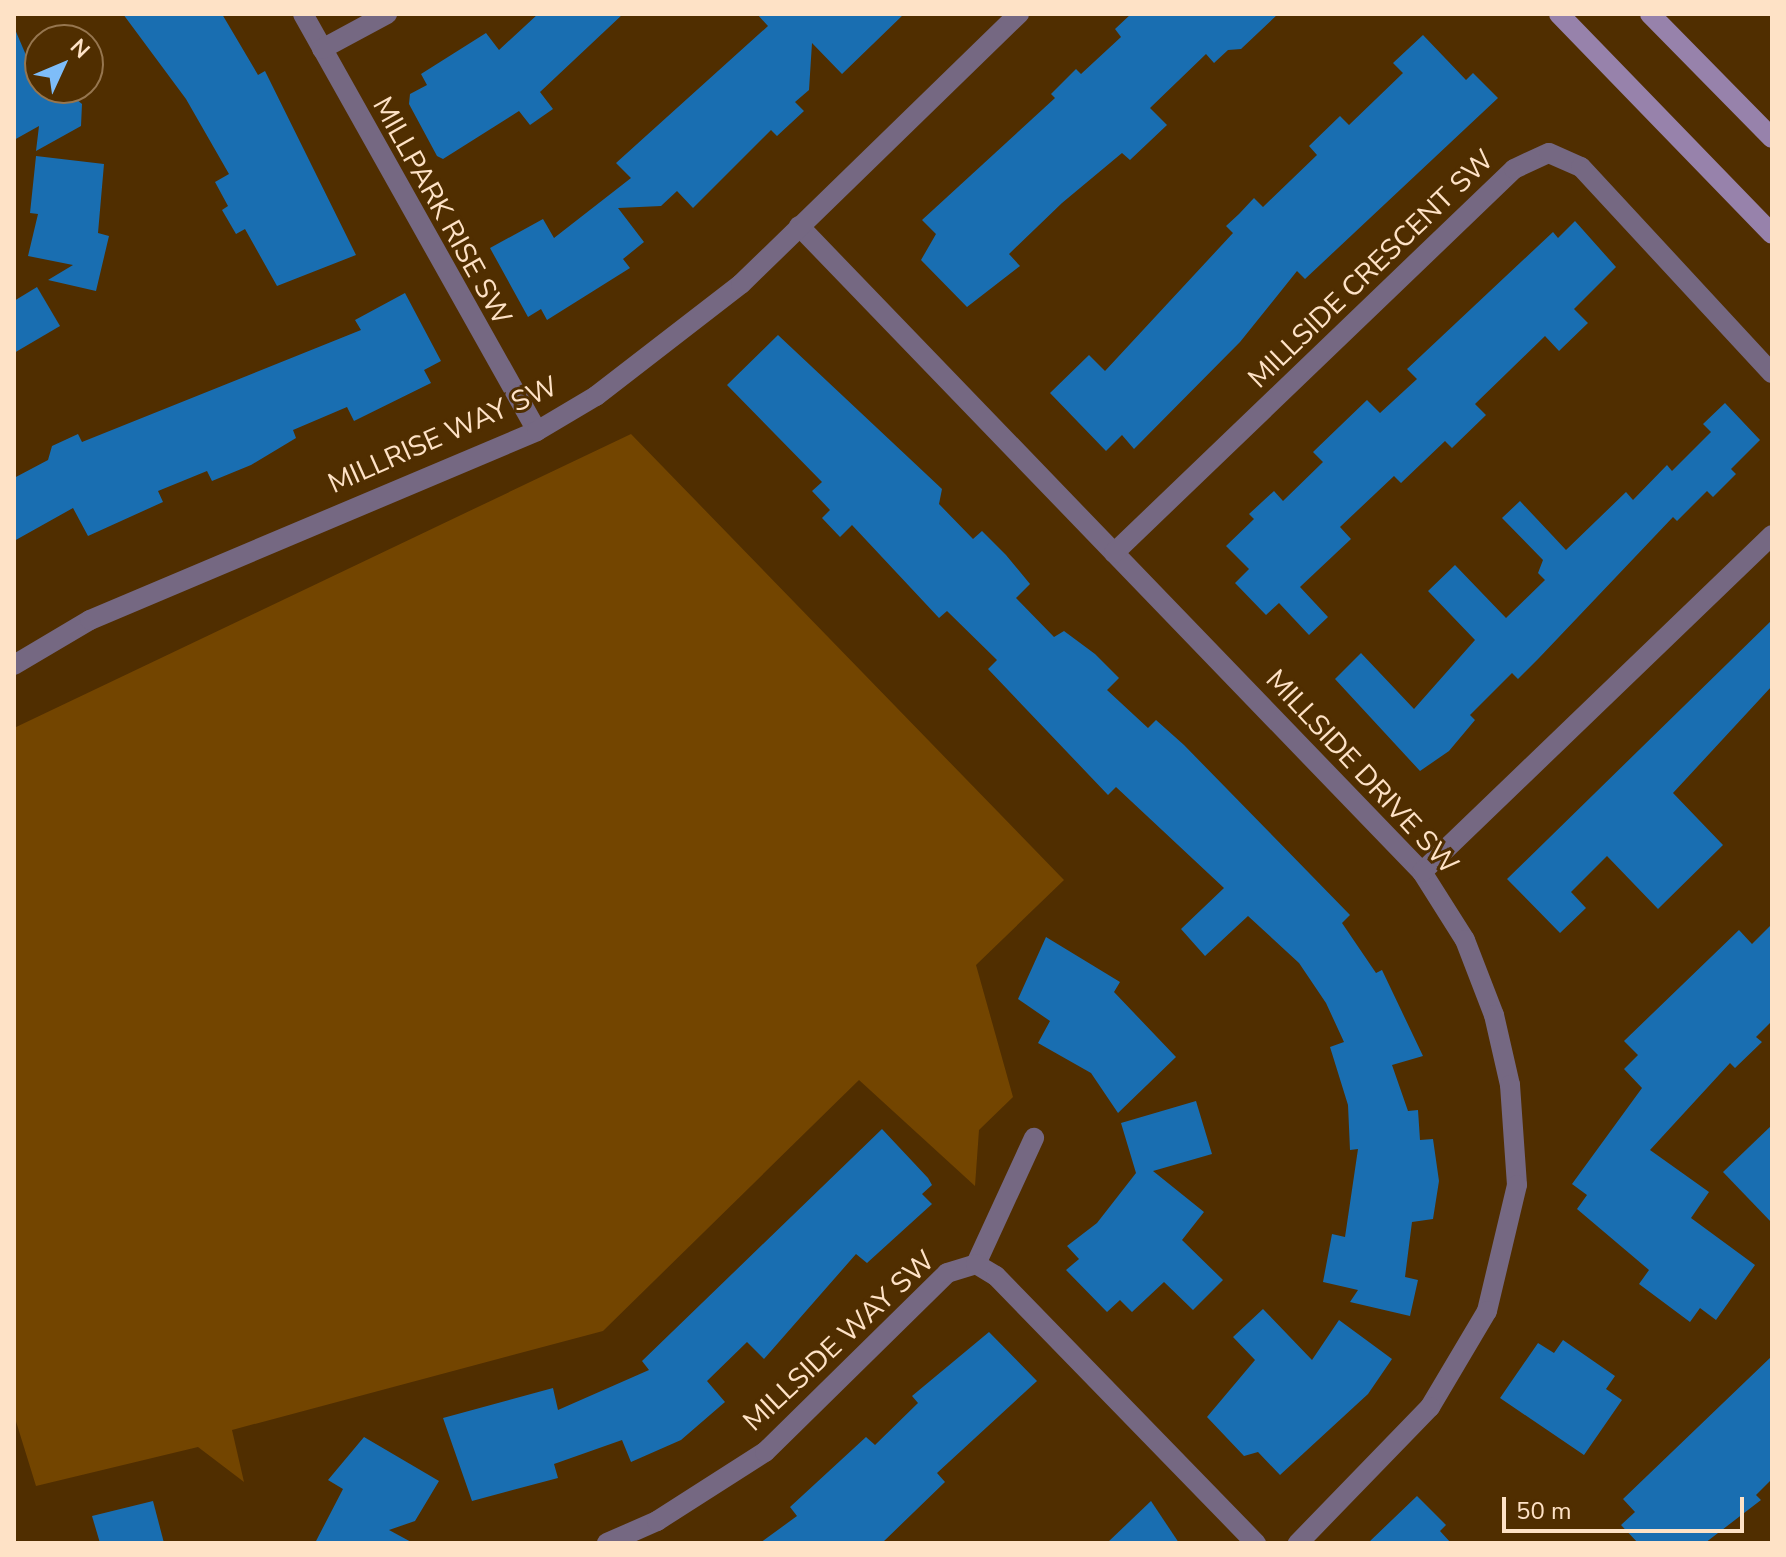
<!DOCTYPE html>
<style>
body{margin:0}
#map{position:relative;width:1786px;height:1557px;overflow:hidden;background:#502e00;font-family:"Nunito Sans",sans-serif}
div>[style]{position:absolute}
.green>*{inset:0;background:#734500}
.building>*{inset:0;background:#196eb1}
.street>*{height:20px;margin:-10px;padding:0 10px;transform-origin:10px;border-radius:10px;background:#756882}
.secondary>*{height:20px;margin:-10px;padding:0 10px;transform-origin:10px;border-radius:10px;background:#9782ab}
span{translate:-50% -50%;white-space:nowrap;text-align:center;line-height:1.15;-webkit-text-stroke:6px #502e00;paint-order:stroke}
.street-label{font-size:28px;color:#fee2c6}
.frame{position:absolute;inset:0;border:16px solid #fee2c6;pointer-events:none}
.north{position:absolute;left:24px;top:24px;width:80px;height:80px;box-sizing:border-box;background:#502e00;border:2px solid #96764f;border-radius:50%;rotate:46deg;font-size:22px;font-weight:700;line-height:32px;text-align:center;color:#fee2c6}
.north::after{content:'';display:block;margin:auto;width:28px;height:36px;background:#7ebdf9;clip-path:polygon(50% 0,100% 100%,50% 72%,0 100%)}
.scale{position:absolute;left:1502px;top:1497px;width:242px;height:36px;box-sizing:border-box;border:4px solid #fee2c6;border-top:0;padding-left:10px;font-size:24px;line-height:28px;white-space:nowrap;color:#fee2c6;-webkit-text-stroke:6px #502e00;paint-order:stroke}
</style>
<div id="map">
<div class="green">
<i style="clip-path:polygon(631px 434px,1064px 880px,976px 965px,1013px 1097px,979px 1130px,975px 1186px,859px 1080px,603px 1331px,232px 1430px,244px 1482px,198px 1447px,36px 1486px,14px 1415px,14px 728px)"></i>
</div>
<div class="building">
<i style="clip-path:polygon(123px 14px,222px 14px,258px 75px,265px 71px,356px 255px,277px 286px,245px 229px,236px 234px,222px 210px,228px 206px,215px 182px,229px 174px,186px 99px)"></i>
<i style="clip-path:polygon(538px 14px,623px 14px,540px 92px,553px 109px,530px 125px,519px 111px,443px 159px,437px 156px,409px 104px,410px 94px,427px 85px,421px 74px,486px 33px,499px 50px)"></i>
<i style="clip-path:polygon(757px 14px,904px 14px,842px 74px,812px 43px,809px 90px,795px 102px,804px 111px,777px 136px,771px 130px,693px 208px,677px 191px,661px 206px,618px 208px,644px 242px,623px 259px,630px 268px,547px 320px,541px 309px,528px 317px,490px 248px,543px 219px,554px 238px,631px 178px,616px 163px,768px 26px)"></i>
<i style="clip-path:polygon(1131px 14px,1278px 14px,1241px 49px,1228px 50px,1214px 63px,1206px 54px,1150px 108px,1167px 125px,1130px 160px,1122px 153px,1062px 203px,1009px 254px,1020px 266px,967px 307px,921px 260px,936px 234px,922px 220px,1055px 98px,1051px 94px,1076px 69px,1081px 74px,1121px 37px,1115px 29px)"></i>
<i style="clip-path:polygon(14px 27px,40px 88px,63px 88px,82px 104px,81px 126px,36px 151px,39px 126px,14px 140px)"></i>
<i style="clip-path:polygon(1423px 35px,1466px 80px,1473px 73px,1498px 98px,1305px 279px,1297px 271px,1240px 342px,1134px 449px,1122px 435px,1106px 451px,1050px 393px,1089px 355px,1105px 371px,1233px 233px,1226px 226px,1239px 214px,1254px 198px,1263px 207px,1317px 155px,1309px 146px,1340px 116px,1349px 125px,1403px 73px,1393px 63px)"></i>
<i style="clip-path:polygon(36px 156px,104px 164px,98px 233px,109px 236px,96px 291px,48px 280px,73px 265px,28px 256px,38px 214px,30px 213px)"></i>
<i style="clip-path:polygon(1575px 221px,1616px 267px,1574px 309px,1588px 323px,1559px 351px,1545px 336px,1475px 404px,1486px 415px,1452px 448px,1445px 441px,1401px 483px,1394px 476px,1340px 527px,1351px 539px,1300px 587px,1328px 617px,1309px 635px,1279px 603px,1266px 615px,1235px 583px,1249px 569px,1226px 546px,1254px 519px,1249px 514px,1274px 491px,1283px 501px,1323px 462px,1313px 452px,1367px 400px,1380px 413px,1417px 379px,1407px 369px,1553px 232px,1558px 238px)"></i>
<i style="clip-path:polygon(37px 287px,60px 326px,14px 353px,14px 301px)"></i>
<i style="clip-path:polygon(405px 293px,441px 361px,424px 370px,431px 383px,354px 421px,347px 407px,293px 430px,296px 438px,251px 465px,212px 481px,207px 471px,158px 491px,163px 502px,88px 536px,73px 508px,14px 541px,14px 478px,48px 460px,52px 446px,78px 434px,82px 442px,361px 330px,355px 320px)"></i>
<i style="clip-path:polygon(778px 335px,942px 489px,939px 504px,973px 539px,982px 531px,1006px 555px,1030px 584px,1016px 598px,1054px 637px,1064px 631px,1095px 654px,1119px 678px,1107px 690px,1148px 728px,1156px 720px,1184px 745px,1350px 915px,1342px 923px,1376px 973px,1382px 970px,1423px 1056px,1392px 1065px,1408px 1111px,1418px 1110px,1420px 1140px,1433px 1139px,1439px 1181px,1433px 1219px,1412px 1222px,1405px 1277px,1418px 1280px,1410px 1316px,1350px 1302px,1358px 1290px,1323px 1282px,1332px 1234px,1345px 1237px,1358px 1149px,1350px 1150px,1348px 1105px,1330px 1047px,1344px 1042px,1326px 1003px,1299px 963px,1248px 916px,1205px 956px,1181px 929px,1224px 888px,1116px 787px,1108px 795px,988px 669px,997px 660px,947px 611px,939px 618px,852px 525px,840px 537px,822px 518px,830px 510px,812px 491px,822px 482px,727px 385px)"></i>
<i style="clip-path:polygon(1725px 403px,1760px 440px,1731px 469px,1736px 474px,1713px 497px,1707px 491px,1677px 521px,1673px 517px,1539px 658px,1518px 679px,1512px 673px,1470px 715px,1475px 720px,1449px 751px,1420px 771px,1335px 679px,1361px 653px,1414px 709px,1475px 640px,1428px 591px,1455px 565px,1506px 618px,1545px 580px,1538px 573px,1543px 560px,1502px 518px,1520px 501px,1566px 550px,1626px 492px,1633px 500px,1667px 465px,1672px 471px,1711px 432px,1703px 424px)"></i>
<i style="clip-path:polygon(1772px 620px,1772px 686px,1673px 793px,1723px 845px,1658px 909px,1607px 856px,1571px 892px,1586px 908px,1560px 933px,1507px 879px)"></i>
<i style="clip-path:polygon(1772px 924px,1772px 1021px,1756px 1037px,1762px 1042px,1735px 1068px,1730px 1063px,1650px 1150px,1709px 1192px,1691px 1218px,1755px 1265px,1716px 1320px,1700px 1308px,1690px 1322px,1639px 1284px,1649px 1270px,1577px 1209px,1587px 1195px,1572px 1184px,1642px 1088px,1624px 1069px,1638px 1055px,1624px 1041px,1739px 930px,1752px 944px)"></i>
<i style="clip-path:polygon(1046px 937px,1120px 982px,1114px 992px,1176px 1057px,1118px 1113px,1091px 1073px,1038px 1043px,1050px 1021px,1018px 999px)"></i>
<i style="clip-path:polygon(1196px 1101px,1212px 1154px,1153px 1171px,1204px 1212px,1182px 1240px,1223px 1280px,1193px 1310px,1164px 1282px,1132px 1312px,1120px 1300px,1107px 1312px,1066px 1270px,1079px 1259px,1067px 1246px,1097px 1223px,1136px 1173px,1121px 1123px)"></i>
<i style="clip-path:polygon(1772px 1125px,1772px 1223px,1723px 1172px)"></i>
<i style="clip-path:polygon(882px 1129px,928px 1178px,932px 1185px,922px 1194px,932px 1204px,867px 1263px,856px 1254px,764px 1359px,747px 1342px,707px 1381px,725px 1402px,681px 1440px,631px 1462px,622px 1440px,554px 1464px,558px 1478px,472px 1501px,443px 1418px,553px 1388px,558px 1410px,649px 1370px,642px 1361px)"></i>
<i style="clip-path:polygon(1263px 1309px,1312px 1360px,1339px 1320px,1392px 1359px,1368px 1394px,1280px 1475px,1258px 1452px,1244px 1456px,1207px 1417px,1255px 1360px,1233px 1337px)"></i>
<i style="clip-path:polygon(989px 1332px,1037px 1381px,937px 1473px,945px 1482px,882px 1543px,760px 1543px,797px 1516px,790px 1507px,866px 1437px,875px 1445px,918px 1403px,912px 1396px)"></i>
<i style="clip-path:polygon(1563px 1340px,1615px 1376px,1606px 1389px,1622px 1400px,1584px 1455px,1500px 1398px,1538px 1343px,1554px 1353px)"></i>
<i style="clip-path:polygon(1772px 1356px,1772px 1479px,1756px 1495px,1761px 1500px,1705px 1543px,1638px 1543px,1621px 1525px,1635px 1512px,1623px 1499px)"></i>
<i style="clip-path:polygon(364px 1437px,439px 1481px,415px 1521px,389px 1530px,413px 1543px,315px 1543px,343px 1489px,328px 1480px)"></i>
<i style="clip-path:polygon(1417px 1496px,1446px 1525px,1440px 1531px,1451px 1543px,1368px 1543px)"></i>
<i style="clip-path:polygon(153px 1501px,164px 1543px,100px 1543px,92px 1516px)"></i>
<i style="clip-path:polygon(1151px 1501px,1179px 1543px,1107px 1543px)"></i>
</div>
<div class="street">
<i style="left:303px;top:14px;width:478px;rotate:60.7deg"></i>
<i style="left:322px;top:49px;width:74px;rotate:-28.3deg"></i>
<i style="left:799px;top:226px;width:897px;rotate:46.04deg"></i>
<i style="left:1422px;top:872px;width:80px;rotate:57.7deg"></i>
<i style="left:1465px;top:940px;width:80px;rotate:68.9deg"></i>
<i style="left:1494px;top:1015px;width:72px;rotate:77.1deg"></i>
<i style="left:1510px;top:1085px;width:100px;rotate:86deg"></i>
<i style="left:1517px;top:1185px;width:130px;rotate:103.4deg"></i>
<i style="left:1487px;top:1311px;width:112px;rotate:120.7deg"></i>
<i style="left:1430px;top:1407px;width:190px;rotate:134.1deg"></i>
<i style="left:1114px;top:553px;width:554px;rotate:-43.83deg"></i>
<i style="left:1514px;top:169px;width:38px;rotate:-25deg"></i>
<i style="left:1549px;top:153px;width:35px;rotate:24deg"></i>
<i style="left:1581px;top:167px;width:281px;rotate:47.2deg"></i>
<i style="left:14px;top:665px;width:88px;rotate:-30.6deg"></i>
<i style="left:90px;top:620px;width:485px;rotate:-22.9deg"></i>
<i style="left:537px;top:431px;width:69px;rotate:-30.7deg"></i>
<i style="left:596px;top:396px;width:183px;rotate:-37.7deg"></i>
<i style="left:741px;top:284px;width:388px;rotate:-44.2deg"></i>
<i style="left:1422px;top:872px;width:486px;rotate:-43.9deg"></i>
<i style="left:976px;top:1264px;width:139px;rotate:-65.3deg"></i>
<i style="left:607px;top:1543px;width:55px;rotate:-23.7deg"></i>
<i style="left:657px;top:1521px;width:128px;rotate:-32.6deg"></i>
<i style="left:765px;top:1452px;width:255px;rotate:-44.5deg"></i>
<i style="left:947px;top:1273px;width:30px;rotate:-17deg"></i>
<i style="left:976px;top:1264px;width:23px;rotate:31deg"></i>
<i style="left:996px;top:1276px;width:373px;rotate:45.8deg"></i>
</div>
<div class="secondary">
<i style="left:1559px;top:14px;width:306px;rotate:45.9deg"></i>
<i style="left:1650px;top:14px;width:174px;rotate:45.5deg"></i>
</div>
<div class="street-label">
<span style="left:442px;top:211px;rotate:61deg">MILLPARK RISE SW</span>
<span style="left:1371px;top:269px;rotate:-44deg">MILLSIDE CRESCENT SW</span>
<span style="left:443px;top:435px;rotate:-24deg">MILLRISE WAY SW</span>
<span style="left:1362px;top:772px;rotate:47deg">MILLSIDE DRIVE SW</span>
<span style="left:839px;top:1341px;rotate:-43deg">MILLSIDE WAY SW</span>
</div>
<div class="frame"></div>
<div class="north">N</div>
<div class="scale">50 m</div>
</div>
